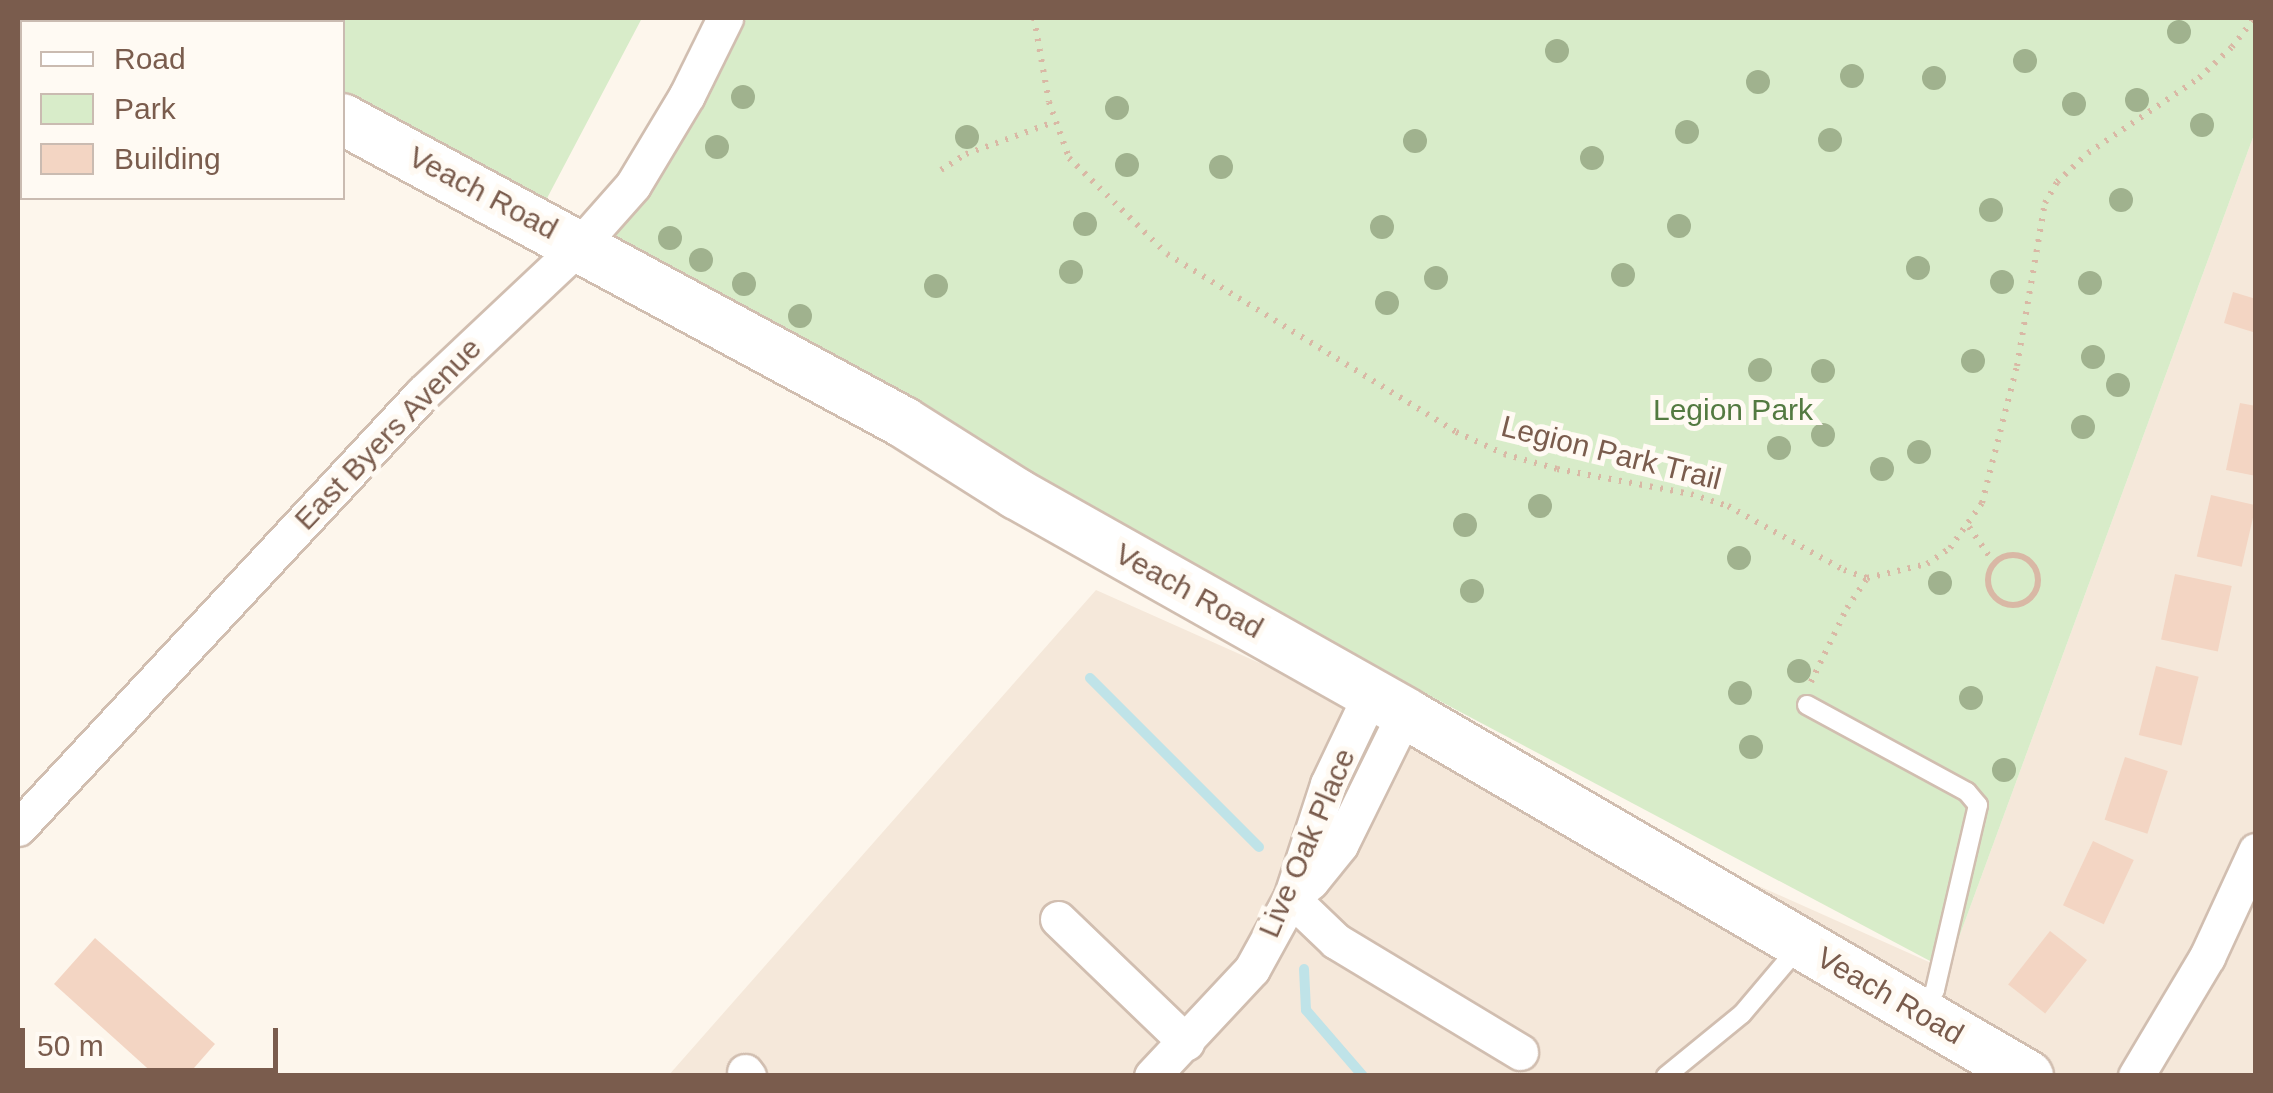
<!DOCTYPE html>
<style>
body{margin:0}
#map{position:relative;width:2273px;height:1093px;overflow:hidden;background:#fdf6ec;font-family:Arial,sans-serif}
div>[style]{position:absolute}
.residential>*{inset:0;background:#f5e8da}
.green>*{inset:0;background:#d8ecc9}
.stream>*{height:10px;margin:-5px;padding:0 5px;transform-origin:5px;border-radius:5px;background:#bfe3e8}
.building>*{inset:0;background:#f3d5c3;transform-origin:0 0}
.path>*{height:6px;margin-top:-3px;transform-origin:0;background:repeating-linear-gradient(90deg,#d9b8a5 0 2.5px,transparent 0 10.5px)}
.path>.ring{margin:-3px;padding:0;box-sizing:content-box;background:none;border:6px solid #d9b8a5;border-radius:50%}
.roads{filter:drop-shadow(2px 0 #d1beb0) drop-shadow(-2px 0 #d1beb0) drop-shadow(0 2px #d1beb0) drop-shadow(0 -2px #d1beb0)}
.lane>*{height:18px;margin:-9px;padding:0 9px;transform-origin:9px;border-radius:9px;background:#fff}
.street>*{height:35px;margin:-17.5px;padding:0 17.5px;transform-origin:17.5px;border-radius:17.5px;background:#fff}
.secondary>*{height:50px;margin:-25px;padding:0 25px;transform-origin:25px;border-radius:25px;background:#fff}
.trees>*{width:24px;height:24px;margin:-12px;border-radius:50%;background:#a0b28e}
span{translate:-50% -50%;white-space:nowrap;text-align:center;line-height:1.15;-webkit-text-stroke:10px #fffaf3;paint-order:stroke}
.street-label{font-size:30px;color:#7a5c4d}
.park-label{font-size:30px;color:#537a41}
.frame{position:absolute;inset:0;border:20px solid #7a5c4d;pointer-events:none}
.legend{position:absolute;left:20px;top:20px;width:325px;height:180px;box-sizing:border-box;background:#fffaf3;border:2px solid #cabbb1;margin:0;padding:12px 18px;list-style:none;font-size:30px;color:#7a5c4d}
.legend li{display:flex;align-items:center;gap:20px;height:50px}
.legend b{width:50px;border:2px solid #cabbb1}
.scale{position:absolute;left:20px;top:1028px;width:258px;height:45px;box-sizing:border-box;border:5px solid #7a5c4d;border-top:0;padding-left:12px;font-size:30px;line-height:35px;white-space:nowrap;color:#7a5c4d;-webkit-text-stroke:8px #fffaf3;paint-order:stroke}
</style>
<div id="map">
<div class="residential">
<i style="clip-path:polygon(2255px 132px,2255px 1075px,668px 1076px,1096px 590px,1947px 970px)"></i>
</div>
<div class="green">
<i style="clip-path:polygon(140px 18px,642px 18px,535px 221px,343px 122px,342px 22px,150px 22px)"></i>
<i style="clip-path:polygon(731px 18px,2255px 18px,2255px 132px,1947px 970px,580px 245px)"></i>
</div>
<div class="stream">
<i style="left:1090px;top:678px;width:239px;rotate:45deg"></i>
<i style="left:1304px;top:969px;width:41px;rotate:87.2deg"></i>
<i style="left:1306px;top:1010px;width:87px;rotate:49.2deg"></i>
</div>
<div class="building">
<i style="clip-path:polygon(2233px 292px,2256px 299px,2256px 333px,2224px 323px)"></i>
<i style="clip-path:polygon(2240px 403px,2256px 406px,2256px 476px,2226px 470px)"></i>
<i style="left:2211px;top:495px;width:46px;height:63px;rotate:13deg"></i>
<i style="left:2175px;top:574px;width:58px;height:67px;rotate:12deg"></i>
<i style="left:2156px;top:666px;width:44px;height:71px;rotate:14deg"></i>
<i style="left:2125px;top:757px;width:45px;height:66px;rotate:18deg"></i>
<i style="left:2093px;top:841px;width:45px;height:71px;rotate:25deg"></i>
<i style="left:2050px;top:931px;width:47px;height:68px;rotate:38deg"></i>
<i style="clip-path:polygon(95px 938px,215px 1044px,187px 1076px,156px 1076px,54px 984px)"></i>
</div>
<div class="path">
<i style="left:1034px;top:18px;width:85px;rotate:79.9deg"></i>
<i style="left:1049px;top:102px;width:59px;rotate:70.3deg"></i>
<i style="left:1069px;top:158px;width:137px;rotate:44.4deg"></i>
<i style="left:1167px;top:254px;width:339px;rotate:31.6deg"></i>
<i style="left:1456px;top:432px;width:53px;rotate:24.6deg"></i>
<i style="left:1504px;top:454px;width:55px;rotate:15.8deg"></i>
<i style="left:1557px;top:469px;width:136px;rotate:10.6deg"></i>
<i style="left:1691px;top:494px;width:39px;rotate:18deg"></i>
<i style="left:1728px;top:506px;width:132px;rotate:28.9deg"></i>
<i style="left:1844px;top:570px;width:24px;rotate:19deg"></i>
<i style="left:1867px;top:578px;width:62px;rotate:-13.1deg"></i>
<i style="left:1927px;top:564px;width:28px;rotate:-35deg"></i>
<i style="left:1950px;top:548px;width:55px;rotate:-54.6deg"></i>
<i style="left:1982px;top:503px;width:141px;rotate:-75.7deg"></i>
<i style="left:2017px;top:366px;width:165px;rotate:-80.3deg"></i>
<i style="left:2045px;top:203px;width:24px;rotate:-60deg"></i>
<i style="left:2057px;top:182px;width:42px;rotate:-43.1deg"></i>
<i style="left:2088px;top:153px;width:134px;rotate:-34deg"></i>
<i style="left:2199px;top:78px;width:45px;rotate:-43.2deg"></i>
<i style="left:2232px;top:47px;width:37px;rotate:-52deg"></i>
<i style="left:941px;top:170px;width:30px;rotate:-33deg"></i>
<i style="left:966px;top:154px;width:94px;rotate:-20deg"></i>
<i style="left:1969px;top:527px;width:44px;rotate:55.2deg"></i>
<i class="ring" style="left:1988px;top:555px;width:44px;height:44px"></i>
<i style="left:1811px;top:682px;width:82px;rotate:-64.1deg"></i>
<i style="left:1847px;top:608px;width:36px;rotate:-56deg"></i>
</div>
<div class="roads">
<div class="lane">
<i style="left:1807px;top:705px;width:182px;rotate:28.5deg"></i>
<i style="left:1967px;top:792px;width:17px;rotate:50deg"></i>
<i style="left:1978px;top:805px;width:190px;rotate:103.1deg"></i>
<i style="left:1935px;top:990px;width:27px;rotate:117deg"></i>
<i style="left:1666px;top:1076px;width:98px;rotate:-39.2deg"></i>
<i style="left:1742px;top:1014px;width:87px;rotate:-49.7deg"></i>
</div>
<div class="street">
<i style="left:1405px;top:713px;width:147px;rotate:116.2deg"></i>
<i style="left:1340px;top:845px;width:46px;rotate:128.9deg"></i>
<i style="left:1311px;top:881px;width:26px;rotate:140deg"></i>
<i style="left:1291px;top:898px;width:62px;rotate:43.7deg"></i>
<i style="left:1336px;top:941px;width:215px;rotate:31.1deg"></i>
<i style="left:18px;top:828px;width:594px;rotate:-47.05deg"></i>
<i style="left:423px;top:393px;width:216px;rotate:-43.3deg"></i>
<i style="left:580px;top:245px;width:80px;rotate:-48.5deg"></i>
<i style="left:633px;top:185px;width:105px;rotate:-59deg"></i>
<i style="left:687px;top:95px;width:86px;rotate:-63.7deg"></i>
<i style="left:1058px;top:919px;width:178px;rotate:43.9deg"></i>
<i style="left:745px;top:1072px;width:5px;rotate:53deg"></i>
<i style="left:1152px;top:1076px;width:146px;rotate:-46.9deg"></i>
<i style="left:1252px;top:969px;width:81px;rotate:-61.2deg"></i>
<i style="left:1291px;top:898px;width:120px;rotate:-72deg"></i>
<i style="left:1328px;top:784px;width:100px;rotate:-64.5deg"></i>
<i style="left:2136px;top:1076px;width:139px;rotate:-59.2deg"></i>
<i style="left:2207px;top:957px;width:117px;rotate:-65.2deg"></i>
</div>
<div class="secondary">
<i style="left:151px;top:18px;width:11px;rotate:22deg"></i>
<i style="left:342px;top:119px;width:638px;rotate:28.37deg"></i>
<i style="left:903px;top:422px;width:135px;rotate:32.3deg"></i>
<i style="left:1017px;top:494px;width:446px;rotate:29.4deg"></i>
<i style="left:1405px;top:713px;width:721px;rotate:30.23deg"></i>
</div>
</div>
<div class="trees">
<i style="left:2179px;top:32px"></i>
<i style="left:1557px;top:51px"></i>
<i style="left:2025px;top:61px"></i>
<i style="left:1852px;top:76px"></i>
<i style="left:1934px;top:78px"></i>
<i style="left:1758px;top:82px"></i>
<i style="left:743px;top:97px"></i>
<i style="left:2137px;top:100px"></i>
<i style="left:2074px;top:104px"></i>
<i style="left:1117px;top:108px"></i>
<i style="left:2202px;top:125px"></i>
<i style="left:1687px;top:132px"></i>
<i style="left:967px;top:137px"></i>
<i style="left:1830px;top:140px"></i>
<i style="left:1415px;top:141px"></i>
<i style="left:717px;top:147px"></i>
<i style="left:1592px;top:158px"></i>
<i style="left:1127px;top:165px"></i>
<i style="left:1221px;top:167px"></i>
<i style="left:2121px;top:200px"></i>
<i style="left:1991px;top:210px"></i>
<i style="left:1085px;top:224px"></i>
<i style="left:1679px;top:226px"></i>
<i style="left:1382px;top:227px"></i>
<i style="left:670px;top:238px"></i>
<i style="left:701px;top:260px"></i>
<i style="left:1918px;top:268px"></i>
<i style="left:1071px;top:272px"></i>
<i style="left:1623px;top:275px"></i>
<i style="left:1436px;top:278px"></i>
<i style="left:2002px;top:282px"></i>
<i style="left:2090px;top:283px"></i>
<i style="left:744px;top:284px"></i>
<i style="left:936px;top:286px"></i>
<i style="left:1387px;top:303px"></i>
<i style="left:800px;top:316px"></i>
<i style="left:2093px;top:357px"></i>
<i style="left:1973px;top:361px"></i>
<i style="left:1760px;top:370px"></i>
<i style="left:1823px;top:371px"></i>
<i style="left:2118px;top:385px"></i>
<i style="left:2083px;top:427px"></i>
<i style="left:1823px;top:435px"></i>
<i style="left:1779px;top:448px"></i>
<i style="left:1919px;top:452px"></i>
<i style="left:1882px;top:469px"></i>
<i style="left:1540px;top:506px"></i>
<i style="left:1465px;top:525px"></i>
<i style="left:1739px;top:558px"></i>
<i style="left:1940px;top:583px"></i>
<i style="left:1472px;top:591px"></i>
<i style="left:1799px;top:671px"></i>
<i style="left:1740px;top:693px"></i>
<i style="left:1971px;top:698px"></i>
<i style="left:1751px;top:747px"></i>
<i style="left:2004px;top:770px"></i>
</div>
<div class="street-label">
<span style="left:483px;top:193px;rotate:28deg">Veach Road</span>
<span style="left:388px;top:434px;rotate:-46deg">East Byers Avenue</span>
<span style="left:1611px;top:453px;rotate:14deg">Legion Park Trail</span>
<span style="left:1189px;top:591px;rotate:29deg">Veach Road</span>
<span style="left:1307px;top:843px;rotate:-67deg">Live Oak Place</span>
<span style="left:1890px;top:996px;rotate:30deg">Veach Road</span>
</div>
<div class="park-label">
<span style="left:1733px;top:410px">Legion Park</span>
</div>
<div class="frame"></div>
<ul class="legend">
<li><b style="height:12px;background:#fff"></b>Road</li>
<li><b style="height:28px;background:#d8ecc9"></b>Park</li>
<li><b style="height:28px;background:#f3d5c3"></b>Building</li>
</ul>
<div class="scale">50 m</div>
</div>
